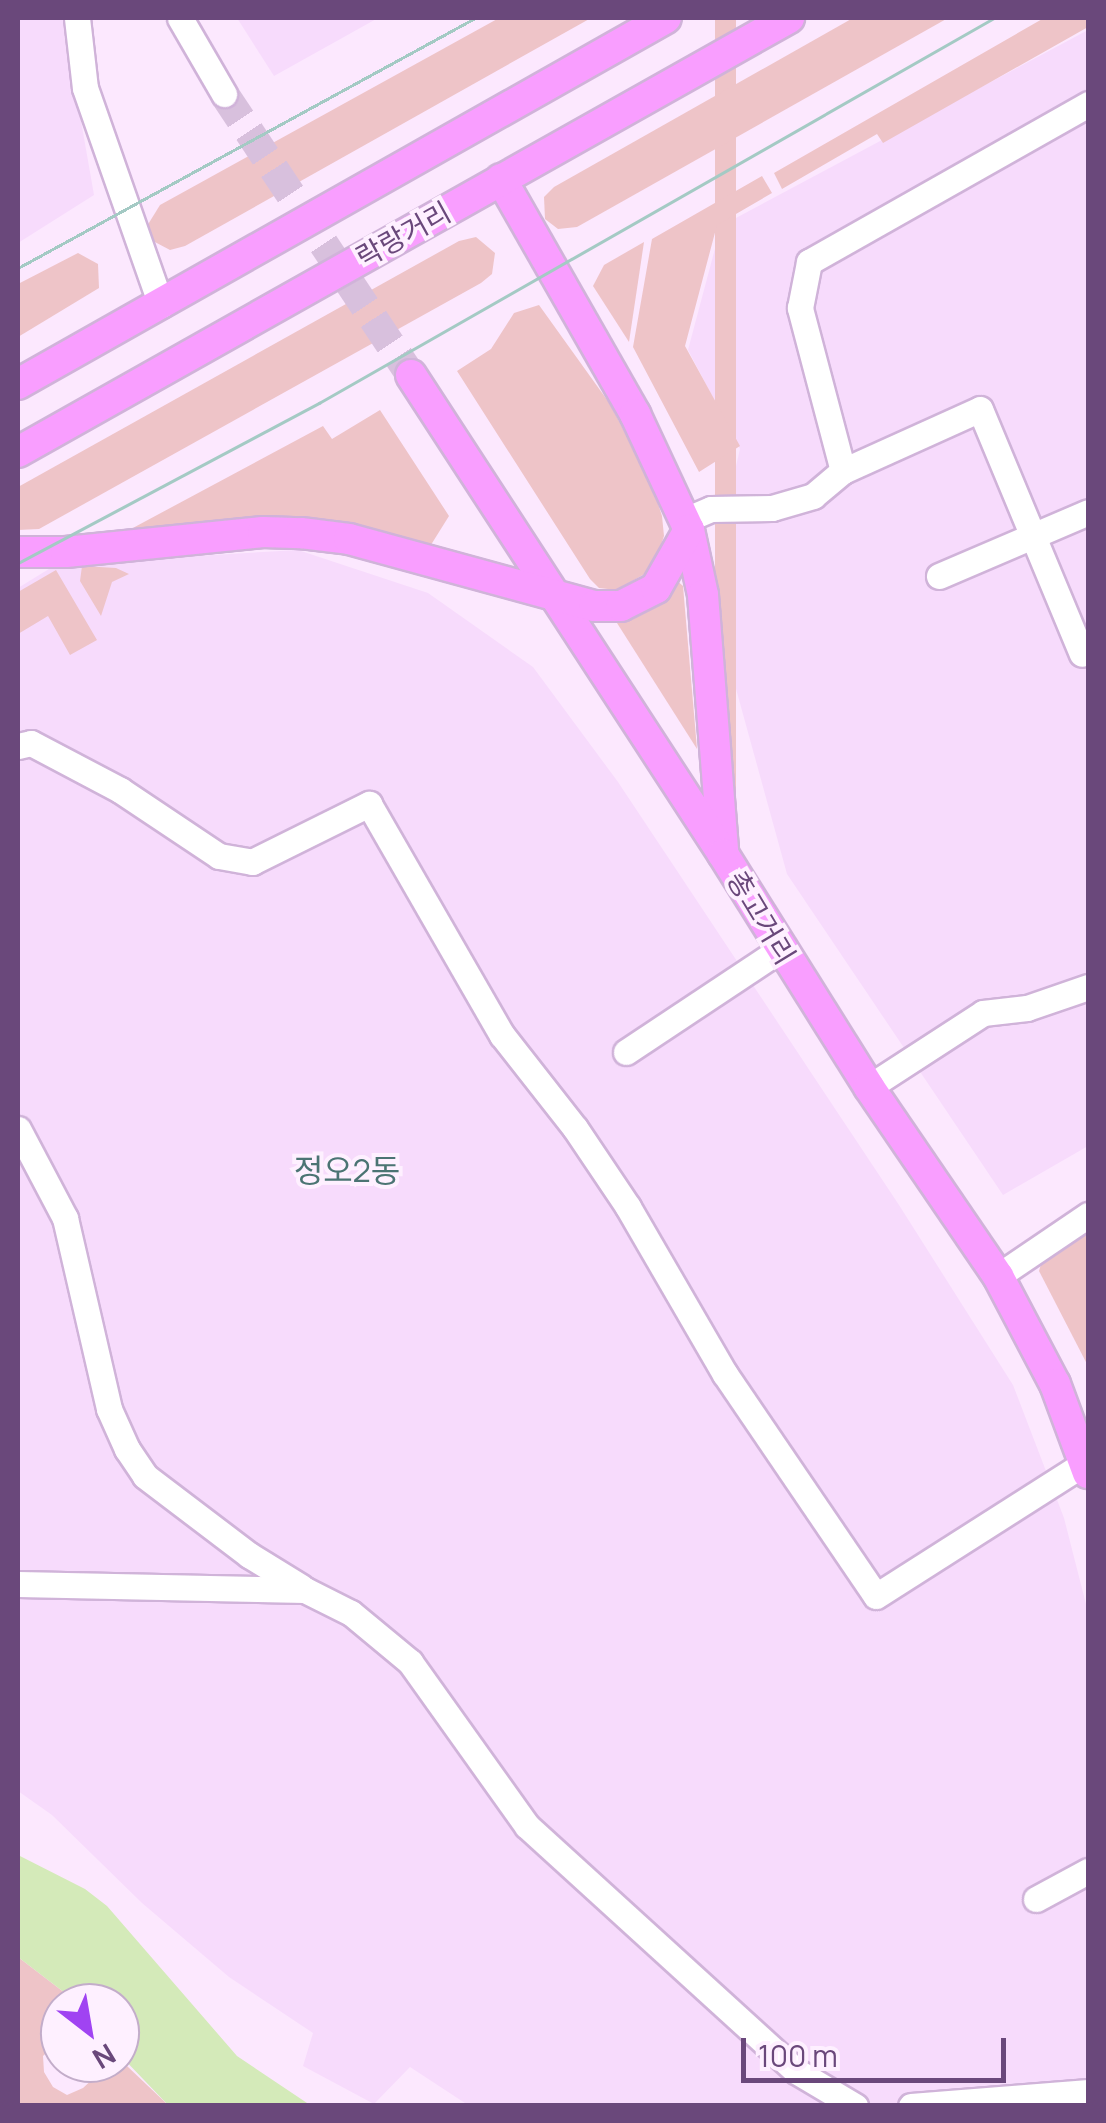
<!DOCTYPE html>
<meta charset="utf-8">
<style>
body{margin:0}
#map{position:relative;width:1106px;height:2123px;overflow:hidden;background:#fce8fe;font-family:Manrope,"Noto Sans KR",sans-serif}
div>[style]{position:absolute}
.residential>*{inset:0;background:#f7dbfc}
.green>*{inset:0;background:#eec4c8;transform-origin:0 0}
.water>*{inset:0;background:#d4eab9}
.major-tunnel>*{height:30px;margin-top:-15px;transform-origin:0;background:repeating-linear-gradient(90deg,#d8c0dd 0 30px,transparent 0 45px)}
.roads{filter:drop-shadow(2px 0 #d0b3d9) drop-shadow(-2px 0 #d0b3d9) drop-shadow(0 2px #d0b3d9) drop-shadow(0 -2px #d0b3d9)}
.minor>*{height:25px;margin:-12.5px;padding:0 12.5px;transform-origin:12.5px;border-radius:12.5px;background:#fff}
.major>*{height:30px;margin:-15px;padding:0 15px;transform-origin:15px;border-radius:15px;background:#f99eff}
.tram>*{height:2.5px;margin:-1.25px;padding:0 1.25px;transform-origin:1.25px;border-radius:1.25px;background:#a4cac4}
span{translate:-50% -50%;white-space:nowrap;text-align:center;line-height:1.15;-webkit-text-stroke:8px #fef0ff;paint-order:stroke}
.street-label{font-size:28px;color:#6a487b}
.quarter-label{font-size:32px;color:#4b7473}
.frame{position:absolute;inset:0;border:20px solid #6a487b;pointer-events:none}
.north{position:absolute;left:40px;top:1983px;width:100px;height:100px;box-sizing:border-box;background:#fef0ff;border:2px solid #c3adca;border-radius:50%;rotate:149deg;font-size:28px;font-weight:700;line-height:40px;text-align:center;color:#6a487b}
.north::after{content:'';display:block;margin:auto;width:35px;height:45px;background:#a043f2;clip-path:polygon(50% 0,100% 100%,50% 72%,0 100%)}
.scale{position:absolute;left:741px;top:2038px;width:265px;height:45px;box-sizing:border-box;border:5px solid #6a487b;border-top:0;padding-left:12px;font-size:30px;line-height:35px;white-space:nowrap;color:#6a487b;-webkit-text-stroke:8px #fef0ff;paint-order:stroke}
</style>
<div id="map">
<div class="residential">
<i style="clip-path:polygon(18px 18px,63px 18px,94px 195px,18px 243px)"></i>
<i style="clip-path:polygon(237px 18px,378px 18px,274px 76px)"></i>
<i style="clip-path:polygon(1088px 30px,1088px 1146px,1003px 1195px,787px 874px,719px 627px,718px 543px,740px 449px,688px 350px,721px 226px)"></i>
<i style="clip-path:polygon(298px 550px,428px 593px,533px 667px,618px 782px,899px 1205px,1013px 1385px,1064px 1518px,1088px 1612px,1088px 2105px,468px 2105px,410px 2067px,374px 2104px,303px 2066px,313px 2033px,229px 1977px,142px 1903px,52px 1815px,18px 1791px,18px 588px,57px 564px)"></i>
</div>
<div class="green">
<i style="clip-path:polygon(499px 18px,591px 18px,185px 246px,170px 250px,153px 241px,147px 226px,160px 205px)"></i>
<i style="left:715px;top:18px;width:21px;height:799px"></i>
<i style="clip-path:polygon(853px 18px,948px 18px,577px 227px,558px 229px,545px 219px,544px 197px,554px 187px)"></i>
<i style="clip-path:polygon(1044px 18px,1088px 18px,1088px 27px,883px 143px,877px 134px,782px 189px,774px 173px)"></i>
<i style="clip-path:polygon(762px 176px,772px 193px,717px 225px,685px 346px,740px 446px,699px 472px,633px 347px,652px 239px)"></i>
<i style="clip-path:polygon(476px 237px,495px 253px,492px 274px,481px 283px,39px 529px,18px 530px,18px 487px,459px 241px)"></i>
<i style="clip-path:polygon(644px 242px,629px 342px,593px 286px,604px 265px)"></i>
<i style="clip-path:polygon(78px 253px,98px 264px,99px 288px,18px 337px,18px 284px)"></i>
<i style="clip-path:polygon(539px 305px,610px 404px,651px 482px,662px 516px,664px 536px,653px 569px,617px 590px,599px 588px,590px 579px,457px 371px,491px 349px,514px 313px)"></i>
<i style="clip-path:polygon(380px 410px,449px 516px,429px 548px,391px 535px,327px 522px,267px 518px,131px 529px,323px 426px,332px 439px)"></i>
<i style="clip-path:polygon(82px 566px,116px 568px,129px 574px,112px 582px,101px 616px,80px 581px)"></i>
<i style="clip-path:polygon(56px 570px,97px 640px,70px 655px,48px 616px,18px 634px,18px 592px)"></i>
<i style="clip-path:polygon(675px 579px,683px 586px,697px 749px,610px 612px)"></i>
<i style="clip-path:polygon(1088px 1231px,1088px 1366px,1039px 1271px,1042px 1261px)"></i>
<i style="clip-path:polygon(18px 1957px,78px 2003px,60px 2003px,60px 2040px,43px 2056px,44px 2072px,53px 2087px,67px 2095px,83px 2088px,110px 2063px,127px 2066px,168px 2105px,18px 2105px)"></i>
</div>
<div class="water">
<i style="clip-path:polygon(18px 1855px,85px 1889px,107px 1906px,237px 2056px,310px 2105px,168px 2105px,120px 2055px,120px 2003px,78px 2003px,18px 1957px)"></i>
</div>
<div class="major-tunnel">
<i style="left:224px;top:94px;width:338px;rotate:56.4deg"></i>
</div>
<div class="roads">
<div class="minor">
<i style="left:77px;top:18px;width:70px;rotate:83.5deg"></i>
<i style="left:85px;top:88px;width:230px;rotate:70.7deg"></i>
<i style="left:180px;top:18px;width:88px;rotate:59.9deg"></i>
<i style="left:843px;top:471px;width:150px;rotate:-24.3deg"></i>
<i style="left:980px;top:409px;width:265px;rotate:67.4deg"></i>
<i style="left:685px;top:520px;width:28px;rotate:-23deg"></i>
<i style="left:711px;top:509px;width:61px;rotate:-0.9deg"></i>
<i style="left:772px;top:508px;width:43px;rotate:-16.3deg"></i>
<i style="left:813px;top:496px;width:39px;rotate:-40deg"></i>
<i style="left:843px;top:471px;width:169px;rotate:-104.8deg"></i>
<i style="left:800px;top:308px;width:47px;rotate:-78.9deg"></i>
<i style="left:809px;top:262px;width:321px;rotate:-29.5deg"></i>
<i style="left:939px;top:576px;width:162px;rotate:-23.2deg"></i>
<i style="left:18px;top:746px;width:13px;rotate:-13deg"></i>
<i style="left:31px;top:743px;width:101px;rotate:27.8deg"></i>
<i style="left:120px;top:790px;width:119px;rotate:33.7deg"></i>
<i style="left:219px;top:856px;width:34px;rotate:10deg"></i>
<i style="left:252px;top:862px;width:131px;rotate:-26.4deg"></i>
<i style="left:369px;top:804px;width:267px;rotate:60.1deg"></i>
<i style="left:502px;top:1035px;width:118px;rotate:51.9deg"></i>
<i style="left:575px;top:1128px;width:95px;rotate:56.1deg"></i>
<i style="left:628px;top:1207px;width:193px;rotate:59.9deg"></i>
<i style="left:725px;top:1374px;width:268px;rotate:55.8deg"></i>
<i style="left:876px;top:1596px;width:249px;rotate:-32.5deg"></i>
<i style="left:626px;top:1052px;width:186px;rotate:-33.6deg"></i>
<i style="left:869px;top:1087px;width:136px;rotate:-33deg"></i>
<i style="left:983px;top:1013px;width:44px;rotate:-6.5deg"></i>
<i style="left:1027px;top:1008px;width:65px;rotate:-19deg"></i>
<i style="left:18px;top:1129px;width:101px;rotate:62.2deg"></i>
<i style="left:65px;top:1218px;width:196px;rotate:77deg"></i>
<i style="left:109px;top:1409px;width:44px;rotate:65.8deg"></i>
<i style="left:127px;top:1449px;width:32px;rotate:56deg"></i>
<i style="left:145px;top:1476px;width:131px;rotate:37.2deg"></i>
<i style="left:249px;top:1555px;width:61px;rotate:31.6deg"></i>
<i style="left:998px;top:1276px;width:109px;rotate:-34.1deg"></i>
<i style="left:18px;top:1584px;width:287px;rotate:1.2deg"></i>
<i style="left:305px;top:1590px;width:51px;rotate:26.6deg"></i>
<i style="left:351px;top:1613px;width:77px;rotate:39.7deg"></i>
<i style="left:410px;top:1662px;width:201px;rotate:54.5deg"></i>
<i style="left:527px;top:1826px;width:364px;rotate:42.3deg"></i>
<i style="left:796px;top:2071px;width:69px;rotate:30.7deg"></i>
<i style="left:1036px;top:1899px;width:59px;rotate:-28.3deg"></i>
<i style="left:911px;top:2106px;width:178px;rotate:-4.5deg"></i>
</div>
<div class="major">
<i style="left:501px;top:179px;width:271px;rotate:60.3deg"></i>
<i style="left:635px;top:414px;width:128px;rotate:65deg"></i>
<i style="left:689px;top:530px;width:66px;rotate:77.8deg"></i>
<i style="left:703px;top:595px;width:257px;rotate:85.5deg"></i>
<i style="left:411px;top:375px;width:572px;rotate:56.92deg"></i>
<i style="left:723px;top:854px;width:275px;rotate:57.9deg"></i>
<i style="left:869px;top:1087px;width:229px;rotate:55.7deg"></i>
<i style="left:998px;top:1276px;width:122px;rotate:62.2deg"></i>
<i style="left:1055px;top:1384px;width:95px;rotate:69.7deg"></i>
<i style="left:18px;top:384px;width:744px;rotate:-29.46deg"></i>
<i style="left:18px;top:452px;width:885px;rotate:-29.38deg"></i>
<i style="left:18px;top:552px;width:48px"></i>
<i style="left:66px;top:552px;width:198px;rotate:-5.8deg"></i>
<i style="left:263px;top:532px;width:38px;rotate:2deg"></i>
<i style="left:301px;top:533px;width:48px;rotate:7.1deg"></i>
<i style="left:349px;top:539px;width:254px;rotate:15.3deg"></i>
<i style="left:594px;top:606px;width:27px"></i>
<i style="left:621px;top:606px;width:39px;rotate:-27deg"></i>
<i style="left:656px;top:588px;width:67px;rotate:-60.4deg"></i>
</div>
</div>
<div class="tram">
<i style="left:18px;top:268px;width:521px;rotate:-28.68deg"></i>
<i style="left:18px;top:563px;width:341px;rotate:-28deg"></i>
<i style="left:319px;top:403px;width:777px;rotate:-29.7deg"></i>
</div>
<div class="street-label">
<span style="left:403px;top:234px;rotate:-29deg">락랑거리</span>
<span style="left:762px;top:917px;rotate:59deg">총고거리</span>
</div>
<div class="quarter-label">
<span style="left:347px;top:1170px">정오2동</span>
</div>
<div class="frame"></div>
<div class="north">N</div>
<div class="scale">100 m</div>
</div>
